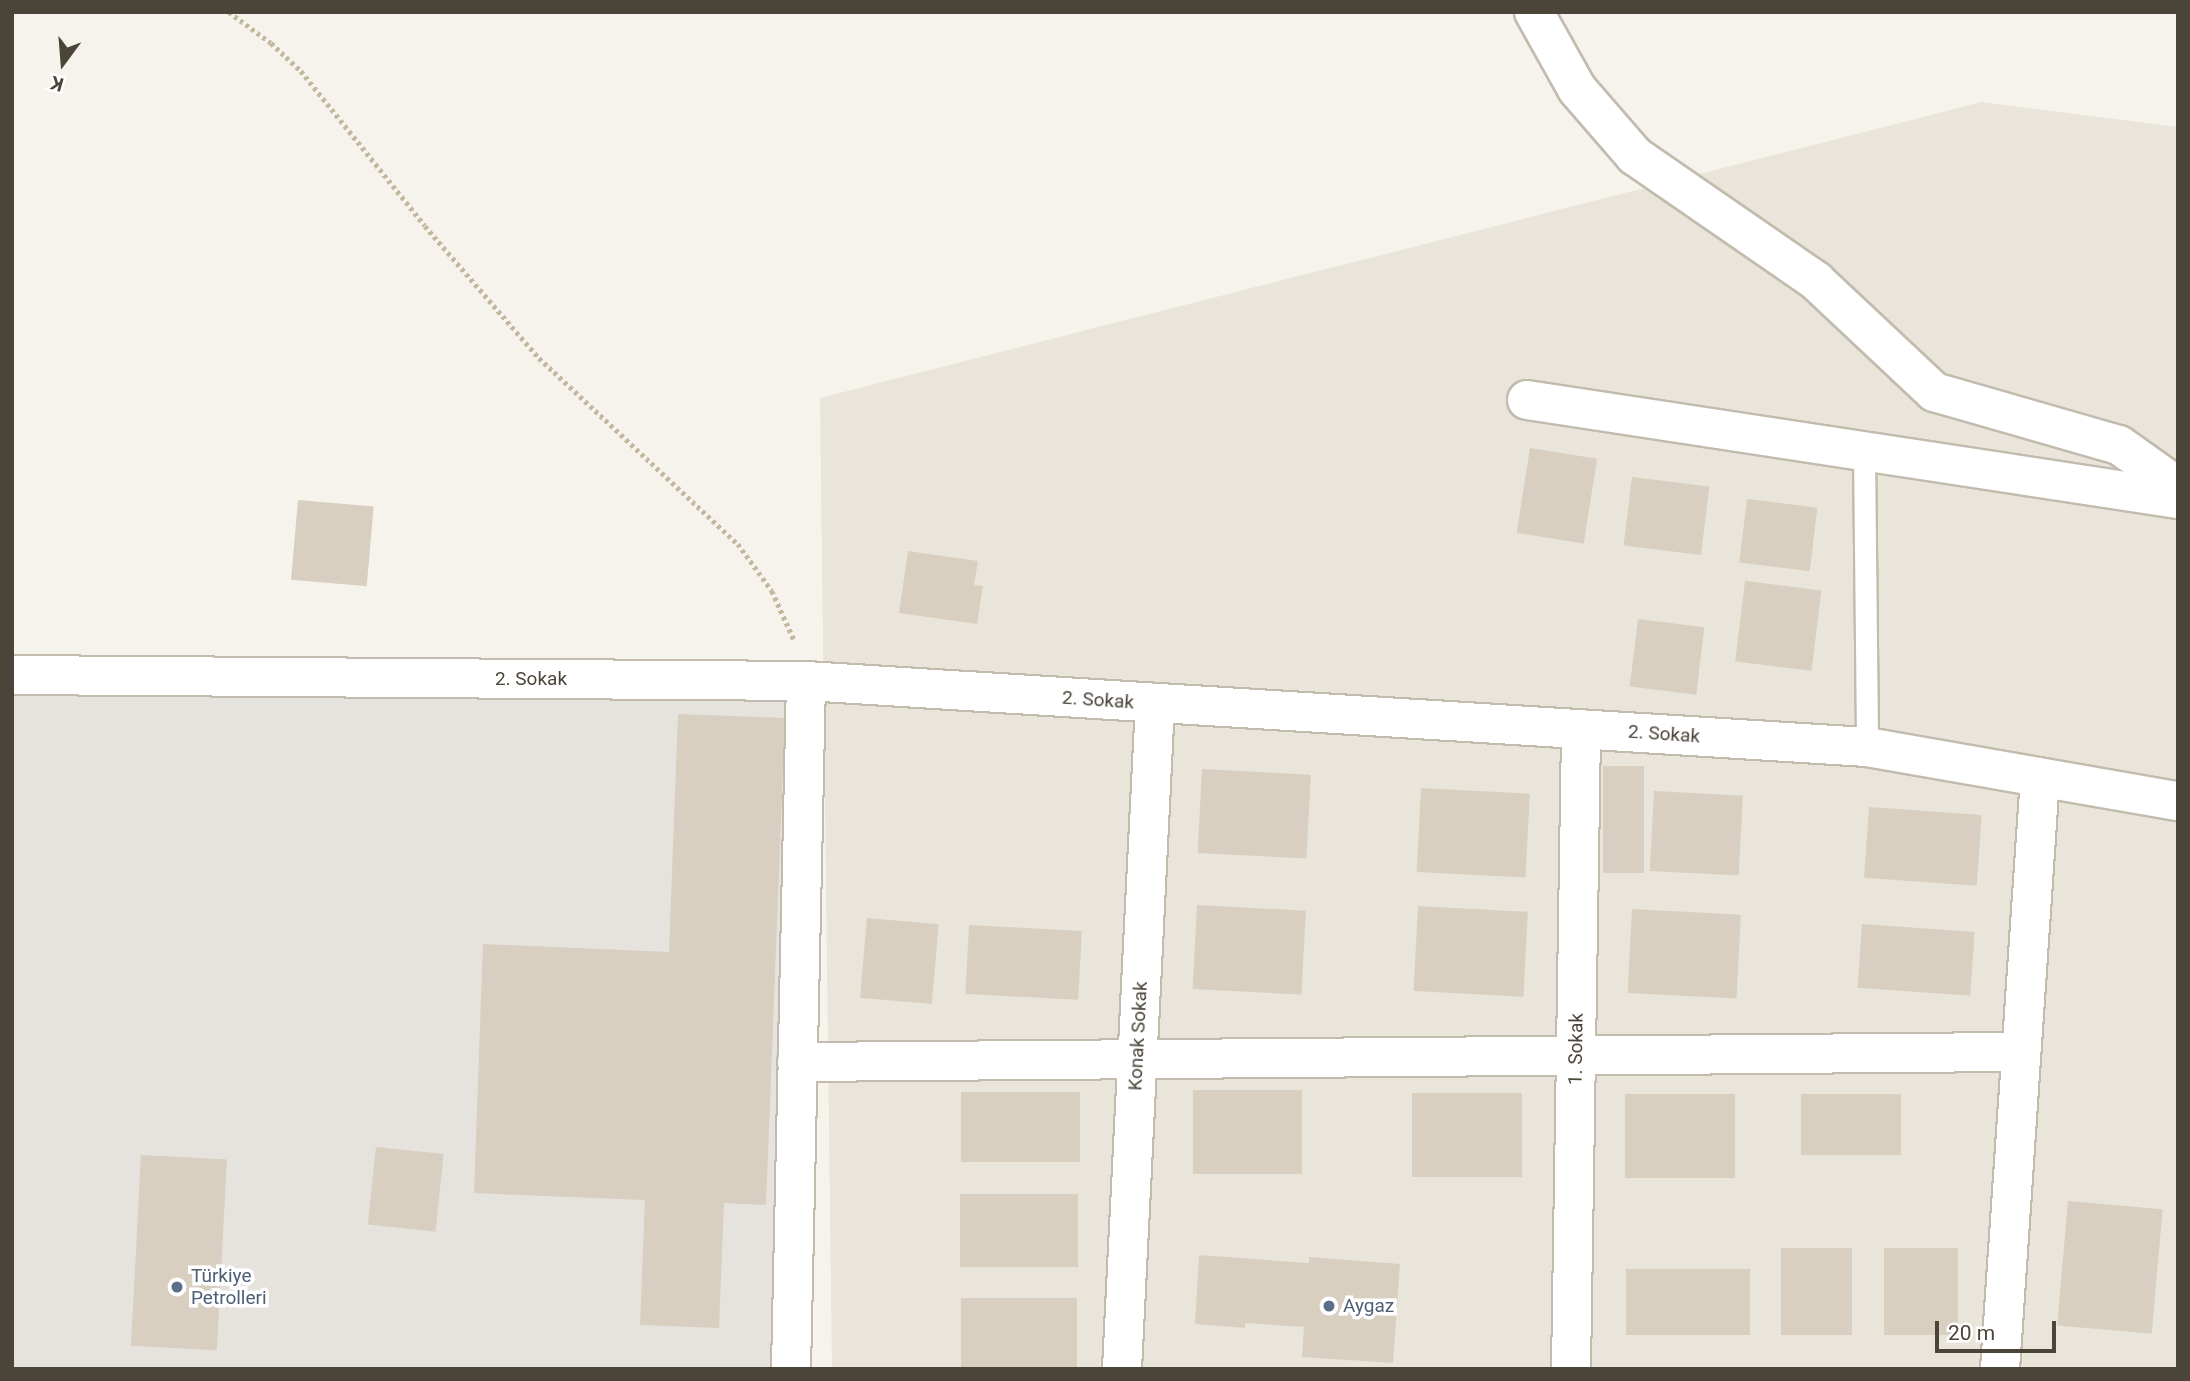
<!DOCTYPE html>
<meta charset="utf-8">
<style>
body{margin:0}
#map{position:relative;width:2190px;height:1381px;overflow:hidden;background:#f6f3ec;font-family:Roboto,sans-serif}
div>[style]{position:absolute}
.residential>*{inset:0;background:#eae5da}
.industrial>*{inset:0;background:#e6e2dd;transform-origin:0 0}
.building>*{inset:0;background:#d8cfc1;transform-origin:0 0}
.path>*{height:4.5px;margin-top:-2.25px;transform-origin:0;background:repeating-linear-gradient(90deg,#c4b79f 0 3.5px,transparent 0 7px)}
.roads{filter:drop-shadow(2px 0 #c2bbae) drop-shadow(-2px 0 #c2bbae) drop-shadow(0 2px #c2bbae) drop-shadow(0 -2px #c2bbae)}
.lane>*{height:21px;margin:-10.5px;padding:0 10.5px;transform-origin:10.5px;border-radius:10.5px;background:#fff}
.street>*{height:38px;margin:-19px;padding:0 19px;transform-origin:19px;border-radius:19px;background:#fff}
.dots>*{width:19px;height:19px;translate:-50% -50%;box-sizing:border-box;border:4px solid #fff;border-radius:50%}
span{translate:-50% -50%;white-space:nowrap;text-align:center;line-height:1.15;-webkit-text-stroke:7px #fff;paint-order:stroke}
.street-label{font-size:19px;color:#4b4439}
.service-label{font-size:19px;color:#4e5e75}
.left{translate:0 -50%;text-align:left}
.frame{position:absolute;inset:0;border:14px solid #4b4439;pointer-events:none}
.north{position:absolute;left:28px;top:28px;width:70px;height:70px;-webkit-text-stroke:5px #fff;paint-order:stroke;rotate:196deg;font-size:19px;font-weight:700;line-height:28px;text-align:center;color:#4b4439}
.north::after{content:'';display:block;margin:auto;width:24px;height:32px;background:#4b4439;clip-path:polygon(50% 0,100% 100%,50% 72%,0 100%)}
.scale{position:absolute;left:1935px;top:1321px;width:121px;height:32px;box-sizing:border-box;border:4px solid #4b4439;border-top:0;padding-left:9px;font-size:21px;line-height:24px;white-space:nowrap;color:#4b4439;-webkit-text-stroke:5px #fff;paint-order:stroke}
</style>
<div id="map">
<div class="residential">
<i style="clip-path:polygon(1982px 102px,2178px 127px,2178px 1369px,832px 1369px,820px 398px)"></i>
</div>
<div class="industrial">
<i style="left:12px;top:674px;width:810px;height:695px;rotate:1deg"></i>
</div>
<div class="building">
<i style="left:1530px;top:448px;width:68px;height:86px;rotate:9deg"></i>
<i style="left:1632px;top:477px;width:78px;height:69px;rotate:7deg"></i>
<i style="left:1747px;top:499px;width:71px;height:64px;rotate:7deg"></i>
<i style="left:298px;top:500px;width:76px;height:80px;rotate:5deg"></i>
<i style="clip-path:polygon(908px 551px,978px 561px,974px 585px,983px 586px,977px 624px,899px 613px)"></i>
<i style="left:1745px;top:581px;width:77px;height:81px;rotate:7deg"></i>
<i style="left:1638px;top:619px;width:67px;height:68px;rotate:7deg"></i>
<i style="clip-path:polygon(678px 714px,785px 718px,766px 1205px,724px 1203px,719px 1328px,640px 1325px,645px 1200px,474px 1193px,483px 944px,669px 952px)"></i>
<i style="left:1603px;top:766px;width:41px;height:107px"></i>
<i style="left:1202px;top:769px;width:109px;height:84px;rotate:3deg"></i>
<i style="left:1421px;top:788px;width:109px;height:84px;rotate:3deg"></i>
<i style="left:1654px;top:791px;width:89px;height:80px;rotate:3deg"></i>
<i style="left:1869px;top:807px;width:113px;height:71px;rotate:4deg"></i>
<i style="left:1197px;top:905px;width:109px;height:84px;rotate:3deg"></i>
<i style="left:1418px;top:906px;width:110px;height:85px;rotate:3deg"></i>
<i style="left:1632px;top:909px;width:109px;height:84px;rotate:3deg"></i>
<i style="left:867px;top:918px;width:72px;height:80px;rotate:5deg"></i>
<i style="left:1862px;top:924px;width:113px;height:64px;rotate:4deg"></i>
<i style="left:969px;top:925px;width:113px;height:69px;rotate:3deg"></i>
<i style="left:1193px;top:1090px;width:109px;height:84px"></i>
<i style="left:961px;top:1092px;width:119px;height:70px"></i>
<i style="left:1412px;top:1093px;width:110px;height:84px"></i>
<i style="left:1735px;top:1094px;width:84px;height:110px;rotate:90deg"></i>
<i style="left:1901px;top:1094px;width:61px;height:100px;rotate:90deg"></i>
<i style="left:376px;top:1147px;width:68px;height:78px;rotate:6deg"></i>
<i style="left:141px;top:1155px;width:86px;height:191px;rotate:3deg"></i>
<i style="left:960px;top:1194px;width:118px;height:73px"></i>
<i style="left:2068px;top:1201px;width:95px;height:125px;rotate:5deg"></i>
<i style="left:1781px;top:1248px;width:71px;height:87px"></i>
<i style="left:1884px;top:1248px;width:74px;height:87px"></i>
<i style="clip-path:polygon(1199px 1255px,1309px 1263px,1309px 1257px,1400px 1264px,1393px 1363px,1302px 1357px,1304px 1327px,1245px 1323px,1245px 1328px,1195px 1324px)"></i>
<i style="left:1750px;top:1269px;width:66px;height:124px;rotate:90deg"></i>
<i style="left:961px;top:1298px;width:116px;height:70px"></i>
</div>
<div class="path">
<i style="left:229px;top:12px;width:52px;rotate:36.4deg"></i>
<i style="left:271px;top:43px;width:41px;rotate:43deg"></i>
<i style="left:301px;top:71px;width:198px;rotate:51.3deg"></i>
<i style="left:425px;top:226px;width:174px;rotate:49.2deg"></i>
<i style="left:539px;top:358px;width:272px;rotate:43.1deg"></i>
<i style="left:738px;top:544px;width:58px;rotate:54.1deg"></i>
<i style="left:772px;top:591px;width:56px;rotate:65.7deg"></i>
</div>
<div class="roads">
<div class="lane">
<i style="left:1864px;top:451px;width:296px;rotate:89.4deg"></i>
</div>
<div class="street">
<i style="left:1534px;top:12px;width:88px;rotate:60.8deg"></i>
<i style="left:1577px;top:89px;width:89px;rotate:49.1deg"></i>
<i style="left:1635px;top:156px;width:220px;rotate:34.6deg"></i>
<i style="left:1816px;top:281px;width:162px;rotate:43.2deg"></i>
<i style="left:1934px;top:392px;width:192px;rotate:16deg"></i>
<i style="left:2119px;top:445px;width:72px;rotate:35.4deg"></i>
<i style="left:1527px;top:400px;width:658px;rotate:8.65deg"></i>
<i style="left:12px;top:675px;width:794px;rotate:0.43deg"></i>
<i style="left:806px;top:681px;width:1063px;rotate:3.56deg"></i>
<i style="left:1867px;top:747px;width:316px;rotate:9.9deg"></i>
<i style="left:797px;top:1062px;width:1224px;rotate:-0.47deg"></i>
<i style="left:791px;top:1369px;width:688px;rotate:-88.75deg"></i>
<i style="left:1122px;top:1369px;width:667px;rotate:-87.16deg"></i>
<i style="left:1571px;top:1369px;width:640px;rotate:-89.1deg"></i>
<i style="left:2000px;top:1369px;width:593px;rotate:-86.13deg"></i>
</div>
</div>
<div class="dots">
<i style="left:177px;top:1287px;background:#5c6f8a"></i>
<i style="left:1329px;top:1306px;background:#5c6f8a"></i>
</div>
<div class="street-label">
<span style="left:531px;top:679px">2. Sokak</span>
<span style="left:1098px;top:700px;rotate:4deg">2. Sokak</span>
<span style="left:1664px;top:734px;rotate:4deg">2. Sokak</span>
<span style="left:1138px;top:1036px;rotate:-87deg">Konak Sokak</span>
<span style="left:1576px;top:1049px;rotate:-89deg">1. Sokak</span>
</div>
<div class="service-label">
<span class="left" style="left:191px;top:1287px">Türkiye<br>Petrolleri</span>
<span class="left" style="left:1343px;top:1306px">Aygaz</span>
</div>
<div class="frame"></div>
<div class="north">K</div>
<div class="scale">20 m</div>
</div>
